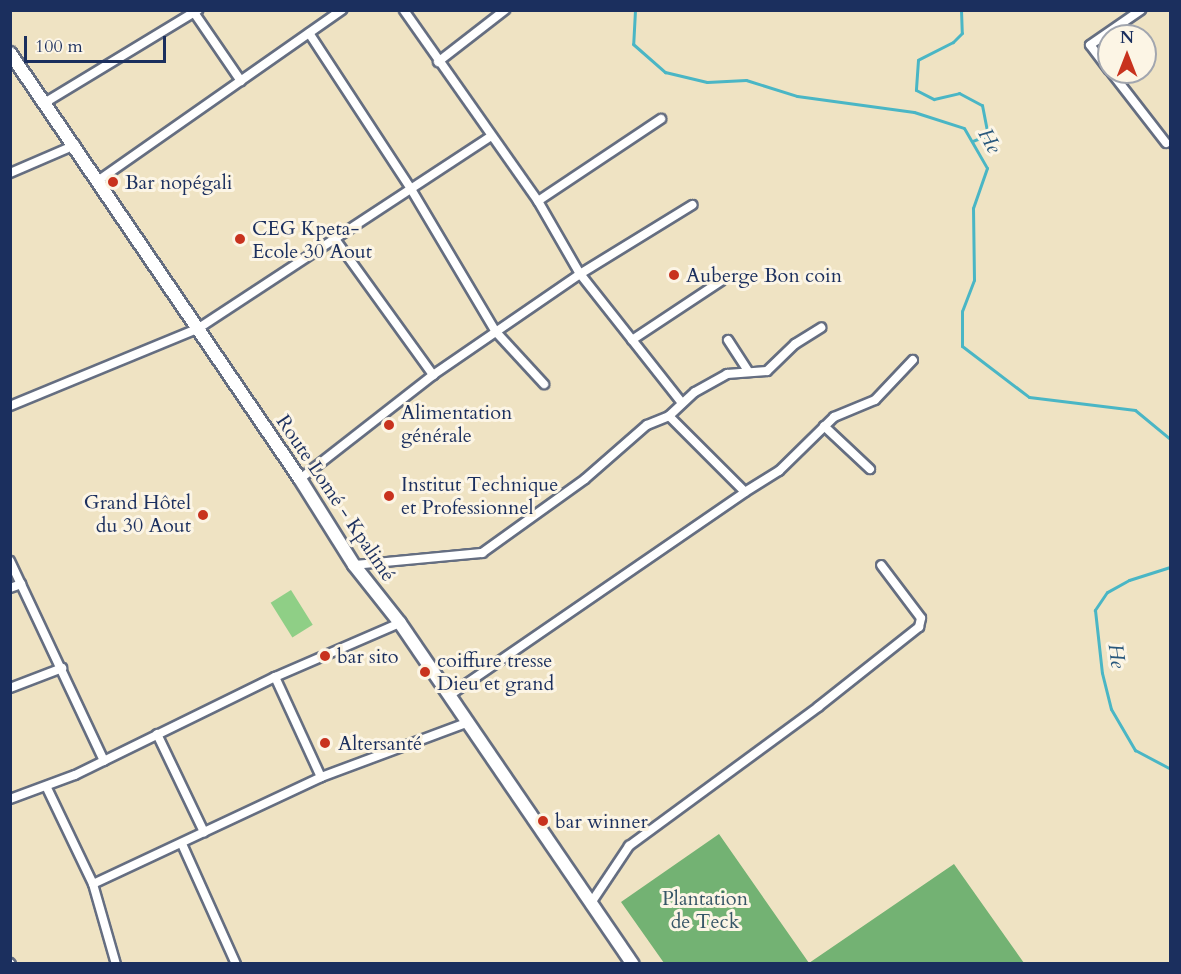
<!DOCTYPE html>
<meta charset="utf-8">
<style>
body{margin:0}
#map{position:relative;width:1181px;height:974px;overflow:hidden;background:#efe3c3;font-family:Cardo,serif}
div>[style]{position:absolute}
.green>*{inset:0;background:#8fcf86;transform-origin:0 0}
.forest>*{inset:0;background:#73b273}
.stream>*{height:3px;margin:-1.5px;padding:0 1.5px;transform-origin:1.5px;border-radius:1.5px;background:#4ab6c5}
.roads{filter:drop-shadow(2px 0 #656e81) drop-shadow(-2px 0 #656e81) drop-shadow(0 2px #656e81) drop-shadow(0 -2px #656e81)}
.minor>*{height:8px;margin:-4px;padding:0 4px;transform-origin:4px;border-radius:4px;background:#fff}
.primary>*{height:12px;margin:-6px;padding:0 6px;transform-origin:6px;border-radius:6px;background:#fff}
.dots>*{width:16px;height:16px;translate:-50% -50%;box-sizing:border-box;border:3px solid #fcf5e5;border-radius:50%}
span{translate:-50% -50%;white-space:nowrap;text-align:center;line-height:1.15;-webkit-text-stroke:6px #fcf5e5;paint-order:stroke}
.poi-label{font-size:20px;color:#1b2f5e}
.left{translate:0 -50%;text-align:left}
.right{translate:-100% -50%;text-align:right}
.street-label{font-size:20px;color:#1b2f5e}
.park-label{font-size:20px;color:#385768}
.water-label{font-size:21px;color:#29587d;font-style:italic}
.frame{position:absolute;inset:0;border:12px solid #1b2f5e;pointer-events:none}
.north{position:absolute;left:1097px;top:24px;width:60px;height:60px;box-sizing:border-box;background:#fcf5e5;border:2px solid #a2a6af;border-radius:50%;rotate:0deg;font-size:16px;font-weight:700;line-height:24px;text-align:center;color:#1b2f5e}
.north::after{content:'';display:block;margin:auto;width:21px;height:27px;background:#c8321e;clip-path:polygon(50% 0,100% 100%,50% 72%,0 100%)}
.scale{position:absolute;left:24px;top:36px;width:142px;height:27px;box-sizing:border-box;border:3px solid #1b2f5e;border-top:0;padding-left:8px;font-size:18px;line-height:21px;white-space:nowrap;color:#1b2f5e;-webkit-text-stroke:4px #fcf5e5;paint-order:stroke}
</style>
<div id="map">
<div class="green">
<i style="left:291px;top:590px;width:41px;height:24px;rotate:58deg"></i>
</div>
<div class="forest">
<i style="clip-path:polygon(719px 834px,809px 963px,954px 864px,1024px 963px,664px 963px,621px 902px)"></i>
</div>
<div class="stream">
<i style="left:635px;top:10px;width:34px;rotate:93deg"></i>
<i style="left:633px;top:44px;width:43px;rotate:41.2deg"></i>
<i style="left:665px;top:72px;width:43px;rotate:13.4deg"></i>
<i style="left:707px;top:82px;width:39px;rotate:-3deg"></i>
<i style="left:746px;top:80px;width:53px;rotate:17.4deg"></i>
<i style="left:797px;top:96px;width:118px;rotate:7.8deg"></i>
<i style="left:914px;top:112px;width:52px;rotate:17.7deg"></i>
<i style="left:964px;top:128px;width:46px;rotate:60.1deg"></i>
<i style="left:987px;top:168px;width:42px;rotate:109.3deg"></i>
<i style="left:973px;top:208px;width:72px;rotate:89.2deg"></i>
<i style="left:974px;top:280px;width:33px;rotate:111deg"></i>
<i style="left:962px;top:311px;width:35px;rotate:90deg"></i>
<i style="left:962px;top:346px;width:84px;rotate:37.3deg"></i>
<i style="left:1029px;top:397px;width:107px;rotate:7deg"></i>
<i style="left:1135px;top:410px;width:45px;rotate:39.6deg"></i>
<i style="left:961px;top:10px;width:23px;rotate:88deg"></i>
<i style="left:962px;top:33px;width:13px;rotate:135deg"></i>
<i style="left:953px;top:42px;width:39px;rotate:153deg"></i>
<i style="left:918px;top:60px;width:30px;rotate:94deg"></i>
<i style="left:916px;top:90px;width:20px;rotate:27deg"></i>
<i style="left:934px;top:99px;width:26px;rotate:-13deg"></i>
<i style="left:959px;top:93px;width:26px;rotate:28deg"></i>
<i style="left:982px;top:105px;width:31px;rotate:79deg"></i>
<i style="left:988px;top:135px;width:17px;rotate:159deg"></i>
<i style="left:1170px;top:567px;width:43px;rotate:162.4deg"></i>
<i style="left:1129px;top:580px;width:25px;rotate:151deg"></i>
<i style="left:1107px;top:592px;width:22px;rotate:124deg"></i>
<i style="left:1095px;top:610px;width:63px;rotate:83.7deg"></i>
<i style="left:1102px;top:673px;width:37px;rotate:76deg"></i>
<i style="left:1111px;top:709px;width:48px;rotate:59.7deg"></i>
<i style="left:1135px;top:750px;width:40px;rotate:28deg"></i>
</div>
<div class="roads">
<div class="minor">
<i style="left:193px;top:11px;width:85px;rotate:55.6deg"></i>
<i style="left:309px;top:33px;width:186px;rotate:56.8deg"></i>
<i style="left:411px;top:189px;width:166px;rotate:59.3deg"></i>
<i style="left:496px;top:332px;width:71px;rotate:47.3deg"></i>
<i style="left:438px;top:62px;width:85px;rotate:-37.8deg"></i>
<i style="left:1109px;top:70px;width:31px;rotate:-127deg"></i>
<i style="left:1090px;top:45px;width:62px;rotate:-34.5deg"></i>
<i style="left:1111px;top:72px;width:90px;rotate:52.2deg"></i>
<i style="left:46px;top:102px;width:178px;rotate:-31.2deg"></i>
<i style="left:10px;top:173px;width:71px;rotate:-23.3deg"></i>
<i style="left:99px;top:180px;width:297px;rotate:-35deg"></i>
<i style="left:538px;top:201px;width:148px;rotate:-33.7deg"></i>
<i style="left:335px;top:239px;width:168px;rotate:54.2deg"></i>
<i style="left:632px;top:340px;width:107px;rotate:-33.5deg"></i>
<i style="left:728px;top:340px;width:38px;rotate:57deg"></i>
<i style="left:682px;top:403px;width:164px;rotate:-128.3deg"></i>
<i style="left:580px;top:274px;width:132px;rotate:-31.6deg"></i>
<i style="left:10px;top:406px;width:204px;rotate:-22.4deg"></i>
<i style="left:199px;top:328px;width:348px;rotate:-33.3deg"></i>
<i style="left:669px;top:416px;width:107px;rotate:45deg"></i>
<i style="left:745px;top:492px;width:40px;rotate:-32deg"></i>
<i style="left:779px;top:471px;width:77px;rotate:-44.5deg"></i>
<i style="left:834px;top:417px;width:44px;rotate:-22.5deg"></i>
<i style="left:875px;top:400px;width:55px;rotate:-46.5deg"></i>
<i style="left:824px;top:426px;width:63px;rotate:43.1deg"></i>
<i style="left:300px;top:479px;width:169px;rotate:-38deg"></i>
<i style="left:433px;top:375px;width:178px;rotate:-34.5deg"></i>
<i style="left:580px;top:274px;width:84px;rotate:-119.9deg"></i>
<i style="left:538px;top:201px;width:233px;rotate:-125.1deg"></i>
<i style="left:10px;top:561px;width:221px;rotate:64.8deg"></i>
<i style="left:354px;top:565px;width:129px;rotate:-5.4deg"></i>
<i style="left:482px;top:553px;width:127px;rotate:-35.7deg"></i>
<i style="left:585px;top:479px;width:82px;rotate:-41.1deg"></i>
<i style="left:647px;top:425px;width:24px;rotate:-22deg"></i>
<i style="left:669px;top:416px;width:35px;rotate:-43deg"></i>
<i style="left:695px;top:392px;width:37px;rotate:-29deg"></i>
<i style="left:727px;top:374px;width:40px;rotate:-4.3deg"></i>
<i style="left:767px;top:371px;width:39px;rotate:-44deg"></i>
<i style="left:795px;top:344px;width:31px;rotate:-32deg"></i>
<i style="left:10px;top:588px;width:12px;rotate:-20deg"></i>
<i style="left:275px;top:677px;width:110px;rotate:65.3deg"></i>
<i style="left:10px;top:688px;width:56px;rotate:-21deg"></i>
<i style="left:450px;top:695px;width:358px;rotate:-34.5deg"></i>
<i style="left:157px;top:734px;width:109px;rotate:64.4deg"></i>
<i style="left:47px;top:788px;width:106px;rotate:64.4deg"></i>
<i style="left:93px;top:884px;width:83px;rotate:74deg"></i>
<i style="left:10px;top:799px;width:69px;rotate:-20.3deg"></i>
<i style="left:75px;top:775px;width:223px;rotate:-26.1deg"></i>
<i style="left:275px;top:677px;width:136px;rotate:-23.4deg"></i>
<i style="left:182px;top:844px;width:132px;rotate:65.8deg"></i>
<i style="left:93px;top:884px;width:252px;rotate:-25.1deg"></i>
<i style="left:321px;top:777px;width:158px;rotate:-20.4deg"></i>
<i style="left:591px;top:903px;width:69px;rotate:-56.3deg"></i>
<i style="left:629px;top:846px;width:235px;rotate:-36.3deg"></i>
<i style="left:818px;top:707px;width:129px;rotate:-38.4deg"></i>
<i style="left:919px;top:627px;width:9px;rotate:-77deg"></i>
<i style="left:921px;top:618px;width:66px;rotate:-127deg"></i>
<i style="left:10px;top:963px;width:1px;rotate:45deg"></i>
</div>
<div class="primary">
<i style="left:10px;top:53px;width:515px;rotate:55.75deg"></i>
<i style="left:300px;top:479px;width:102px;rotate:57.9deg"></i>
<i style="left:354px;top:565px;width:74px;rotate:51.6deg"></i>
<i style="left:400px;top:623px;width:413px;rotate:55.7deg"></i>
</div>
</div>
<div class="dots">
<i style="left:113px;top:182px;background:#c8321e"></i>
<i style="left:240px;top:239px;background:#c8321e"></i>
<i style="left:674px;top:275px;background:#c8321e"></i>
<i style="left:389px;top:425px;background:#c8321e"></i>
<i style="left:389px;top:496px;background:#c8321e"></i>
<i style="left:203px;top:515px;background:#c8321e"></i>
<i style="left:325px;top:656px;background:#c8321e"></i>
<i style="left:425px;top:672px;background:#c8321e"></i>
<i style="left:325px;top:743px;background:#c8321e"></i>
<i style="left:543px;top:821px;background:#c8321e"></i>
</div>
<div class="poi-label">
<span class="left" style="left:125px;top:182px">Bar nopégali</span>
<span class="left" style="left:252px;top:240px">CEG Kpeta-<br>Ecole 30 Aout</span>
<span class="left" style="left:686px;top:275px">Auberge Bon coin</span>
<span class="left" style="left:401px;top:424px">Alimentation<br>générale</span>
<span class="left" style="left:401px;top:496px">Institut Technique<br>et Professionnel</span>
<span class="right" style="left:191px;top:514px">Grand Hôtel<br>du 30 Aout</span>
<span class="left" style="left:337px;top:656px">bar sito</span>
<span class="left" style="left:437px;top:672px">coiffure tresse<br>Dieu et grand</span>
<span class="left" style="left:338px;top:743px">Altersanté</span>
<span class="left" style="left:555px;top:821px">bar winner</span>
</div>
<div class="street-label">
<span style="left:336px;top:498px;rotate:56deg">Route Lomé - Kpalimé</span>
</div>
<div class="park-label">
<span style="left:705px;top:910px">Plantation<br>de Teck</span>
</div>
<div class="water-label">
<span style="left:989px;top:141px;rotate:61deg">He</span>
<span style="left:1116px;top:656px;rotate:82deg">He</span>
</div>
<div class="frame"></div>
<div class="north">N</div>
<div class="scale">100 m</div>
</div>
